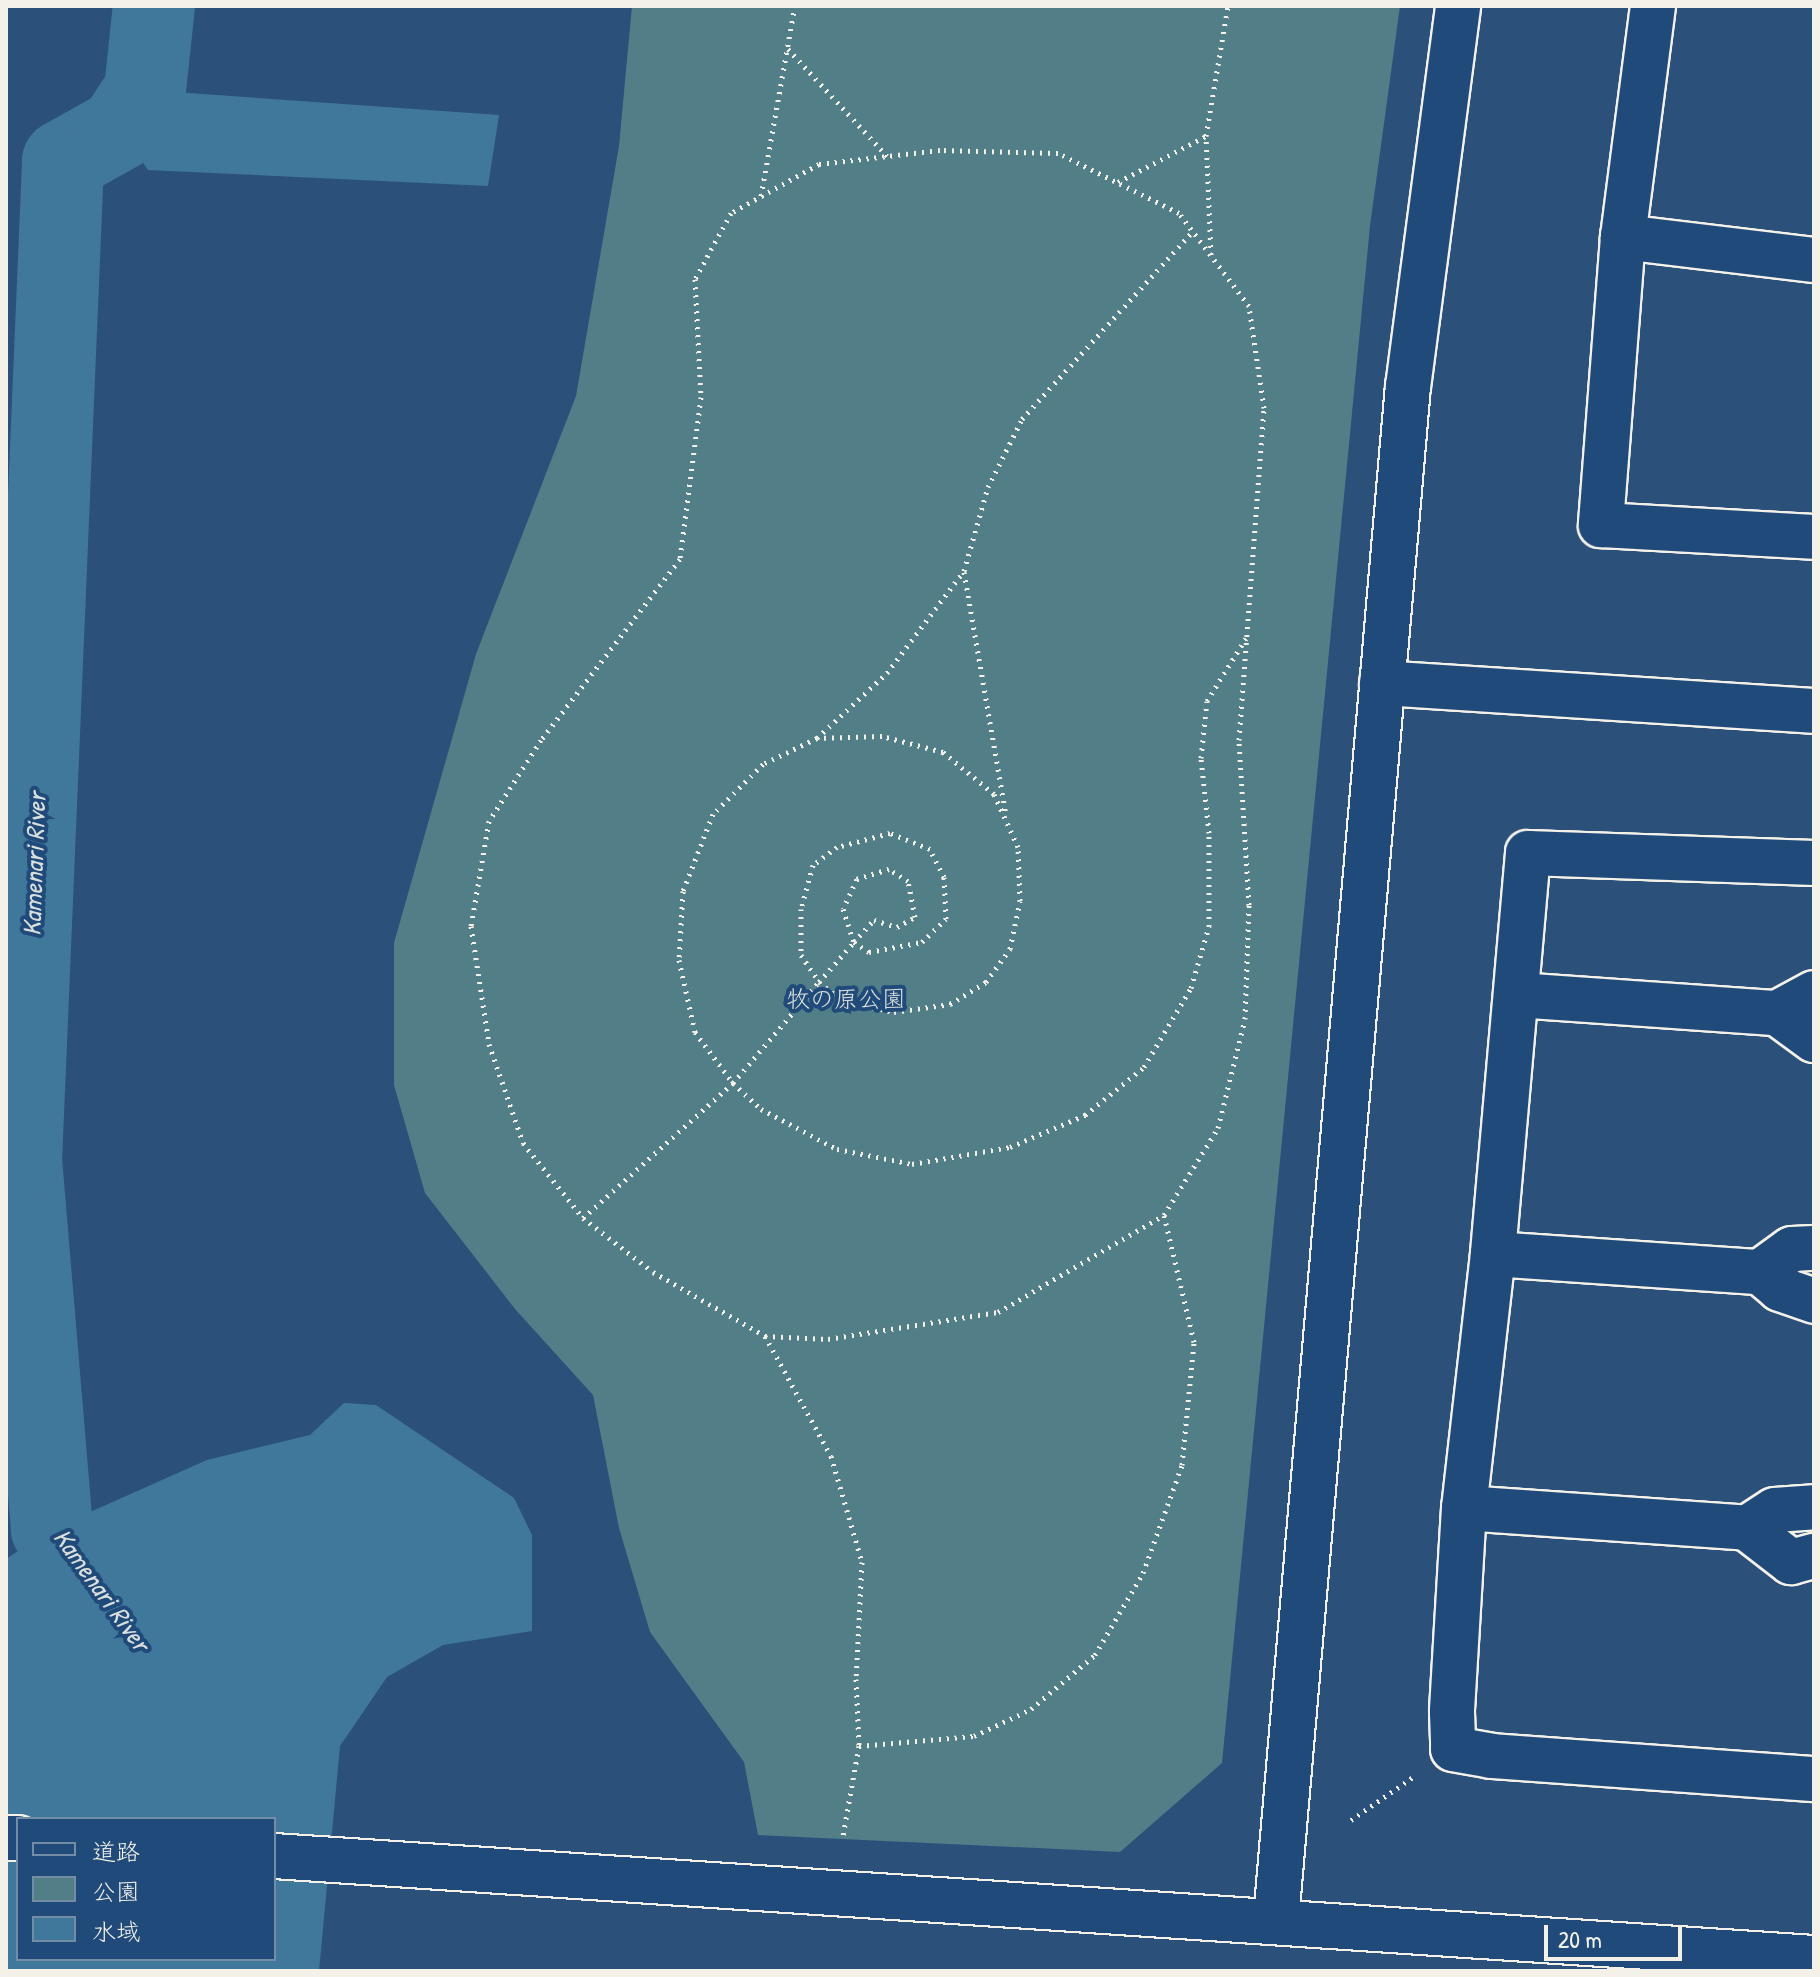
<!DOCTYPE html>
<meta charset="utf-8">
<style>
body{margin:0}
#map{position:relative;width:1820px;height:1977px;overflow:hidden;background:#2b517b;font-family:"Patrick Hand","Klee One",sans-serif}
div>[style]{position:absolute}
.green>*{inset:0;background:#517e87}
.water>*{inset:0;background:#40789b}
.river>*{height:82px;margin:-41px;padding:0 41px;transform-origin:41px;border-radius:41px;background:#40789b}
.path>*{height:5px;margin-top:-2.5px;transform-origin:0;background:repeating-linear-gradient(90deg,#f4f1e8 0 2px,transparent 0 8px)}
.roads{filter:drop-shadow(2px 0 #f4f1e8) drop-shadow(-2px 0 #f4f1e8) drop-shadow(0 2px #f4f1e8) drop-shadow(0 -2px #f4f1e8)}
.minor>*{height:44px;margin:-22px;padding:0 22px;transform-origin:22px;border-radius:22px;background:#1f4a7a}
.tertiary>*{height:44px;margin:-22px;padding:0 22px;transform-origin:22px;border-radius:22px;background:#1f4a7a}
span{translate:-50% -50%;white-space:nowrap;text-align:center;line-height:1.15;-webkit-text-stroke:8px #1f4a7a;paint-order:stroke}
.park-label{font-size:24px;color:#dce0d9}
.water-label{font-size:26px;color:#d9dfdc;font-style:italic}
.frame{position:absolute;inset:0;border:8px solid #f4f1e8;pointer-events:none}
.legend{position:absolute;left:16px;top:1817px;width:260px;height:144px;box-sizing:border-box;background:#1f4a7a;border:2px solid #748da6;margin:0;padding:10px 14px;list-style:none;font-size:24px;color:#f4f1e8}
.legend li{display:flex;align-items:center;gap:16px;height:40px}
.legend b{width:40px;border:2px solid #748da6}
.scale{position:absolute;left:1544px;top:1925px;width:138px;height:36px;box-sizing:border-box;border:4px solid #f4f1e8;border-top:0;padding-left:10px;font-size:24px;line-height:28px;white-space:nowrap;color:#f4f1e8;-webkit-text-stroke:6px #1f4a7a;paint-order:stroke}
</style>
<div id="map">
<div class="green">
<i style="clip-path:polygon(632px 6px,1400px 6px,1370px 226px,1222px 1763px,1120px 1852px,758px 1835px,744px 1762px,650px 1632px,619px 1528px,593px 1395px,515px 1309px,425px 1193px,394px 1085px,394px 943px,476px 654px,576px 396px,619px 146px)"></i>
</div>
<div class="water">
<i style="clip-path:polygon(145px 90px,499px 115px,488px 186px,148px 170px,120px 129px)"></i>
<i style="clip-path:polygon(evenodd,344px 1403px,376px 1405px,514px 1498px,532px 1535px,532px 1631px,443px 1645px,387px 1677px,340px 1746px,319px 1971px,6px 1971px,6px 1559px,52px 1529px,207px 1460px,310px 1435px,344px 1403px,18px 1819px,274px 1819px,274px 1959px,18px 1959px,18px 1819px)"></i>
</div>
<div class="river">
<i style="left:121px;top:1618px;width:113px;rotate:-127.8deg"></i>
<i style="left:52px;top:1529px;width:369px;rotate:-94.8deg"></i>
<i style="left:21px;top:1161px;width:1001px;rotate:-87.59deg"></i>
<i style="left:63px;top:161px;width:65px;rotate:-29.3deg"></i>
<i style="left:120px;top:129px;width:46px;rotate:-57.3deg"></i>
<i style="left:145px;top:90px;width:84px;rotate:-83.9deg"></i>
</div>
<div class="path">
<i style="left:788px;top:49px;width:146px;rotate:47.2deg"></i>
<i style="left:1118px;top:182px;width:99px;rotate:-27.6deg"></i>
<i style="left:761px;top:196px;width:193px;rotate:-79.9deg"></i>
<i style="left:1211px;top:255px;width:119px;rotate:-92.4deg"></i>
<i style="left:1206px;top:136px;width:132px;rotate:-80.4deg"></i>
<i style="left:964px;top:572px;width:247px;rotate:80.2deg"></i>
<i style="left:817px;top:738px;width:96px;rotate:-42.9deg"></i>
<i style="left:887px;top:673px;width:128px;rotate:-53deg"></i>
<i style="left:964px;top:571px;width:87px;rotate:-74.1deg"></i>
<i style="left:988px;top:487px;width:76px;rotate:-63.4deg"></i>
<i style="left:1022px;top:419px;width:254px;rotate:-47.7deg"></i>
<i style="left:583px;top:1218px;width:202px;rotate:-42deg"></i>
<i style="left:733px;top:1083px;width:133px;rotate:-49.6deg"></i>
<i style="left:819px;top:982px;width:53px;rotate:-48.8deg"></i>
<i style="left:854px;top:942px;width:30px;rotate:-48deg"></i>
<i style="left:874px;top:920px;width:24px;rotate:17deg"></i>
<i style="left:897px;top:927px;width:21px;rotate:-29deg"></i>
<i style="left:915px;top:917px;width:37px;rotate:-101deg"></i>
<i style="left:908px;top:881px;width:22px;rotate:-148deg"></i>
<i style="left:889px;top:869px;width:34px;rotate:163deg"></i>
<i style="left:857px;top:879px;width:33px;rotate:115deg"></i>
<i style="left:843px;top:909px;width:35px;rotate:72deg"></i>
<i style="left:854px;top:942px;width:18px;rotate:34deg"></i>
<i style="left:869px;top:952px;width:54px;rotate:-10.7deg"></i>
<i style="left:922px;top:942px;width:33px;rotate:-44deg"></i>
<i style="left:946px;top:919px;width:42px;rotate:-92.7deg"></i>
<i style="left:944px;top:877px;width:31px;rotate:-117deg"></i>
<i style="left:930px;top:849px;width:43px;rotate:-158.2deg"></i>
<i style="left:890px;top:833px;width:55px;rotate:165.2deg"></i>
<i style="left:837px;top:847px;width:30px;rotate:143deg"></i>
<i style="left:813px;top:865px;width:46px;rotate:105.3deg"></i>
<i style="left:801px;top:909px;width:46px;rotate:90deg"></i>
<i style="left:801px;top:955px;width:32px;rotate:56deg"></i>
<i style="left:819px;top:982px;width:28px;rotate:39deg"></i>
<i style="left:841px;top:1000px;width:54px;rotate:12.8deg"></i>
<i style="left:894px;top:1012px;width:57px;rotate:-8.1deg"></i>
<i style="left:950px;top:1004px;width:42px;rotate:-31.4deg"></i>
<i style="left:986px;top:982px;width:41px;rotate:-54deg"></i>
<i style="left:1010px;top:949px;width:49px;rotate:-78.2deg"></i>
<i style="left:1020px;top:901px;width:54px;rotate:-92.1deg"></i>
<i style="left:1018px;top:847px;width:58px;rotate:-114.4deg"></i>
<i style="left:994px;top:794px;width:66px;rotate:-140.5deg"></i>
<i style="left:943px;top:752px;width:63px;rotate:-165.3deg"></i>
<i style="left:882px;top:736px;width:65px;rotate:178.2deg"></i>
<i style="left:817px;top:738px;width:60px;rotate:154.3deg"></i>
<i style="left:763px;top:764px;width:71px;rotate:135deg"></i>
<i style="left:713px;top:814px;width:83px;rotate:111.3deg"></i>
<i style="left:683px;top:891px;width:69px;rotate:93.3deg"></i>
<i style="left:679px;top:960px;width:74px;rotate:77.5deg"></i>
<i style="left:695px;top:1032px;width:64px;rotate:53.3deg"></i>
<i style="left:733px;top:1083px;width:38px;rotate:43deg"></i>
<i style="left:761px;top:1109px;width:86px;rotate:27.8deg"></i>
<i style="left:837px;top:1149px;width:76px;rotate:11.3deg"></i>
<i style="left:912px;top:1164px;width:99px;rotate:-9.8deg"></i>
<i style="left:1010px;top:1147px;width:82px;rotate:-23.1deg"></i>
<i style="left:1085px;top:1115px;width:76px;rotate:-39.1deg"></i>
<i style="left:1144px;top:1067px;width:92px;rotate:-59.3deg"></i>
<i style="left:1191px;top:988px;width:65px;rotate:-73.8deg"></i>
<i style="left:1209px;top:926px;width:93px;rotate:-90deg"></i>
<i style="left:1209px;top:833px;width:75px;rotate:-96.1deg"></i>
<i style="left:1201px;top:758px;width:57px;rotate:-84deg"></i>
<i style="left:1207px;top:701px;width:74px;rotate:-58.2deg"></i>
<i style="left:765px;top:1336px;width:63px;rotate:2.7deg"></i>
<i style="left:828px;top:1339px;width:172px;rotate:-9deg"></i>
<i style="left:998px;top:1312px;width:192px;rotate:-30.3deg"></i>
<i style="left:1164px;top:1215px;width:102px;rotate:-58.2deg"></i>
<i style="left:1218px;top:1128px;width:112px;rotate:-76.1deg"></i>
<i style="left:1245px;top:1019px;width:114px;rotate:-88deg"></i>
<i style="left:1249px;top:905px;width:165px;rotate:-93.5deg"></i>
<i style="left:1239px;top:740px;width:333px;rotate:-85.7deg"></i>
<i style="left:1264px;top:408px;width:103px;rotate:-98.4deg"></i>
<i style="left:1249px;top:306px;width:116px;rotate:-127deg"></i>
<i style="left:1179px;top:213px;width:135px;rotate:-153.6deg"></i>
<i style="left:1058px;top:153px;width:118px;rotate:-178.5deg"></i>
<i style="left:940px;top:150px;width:122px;rotate:173.4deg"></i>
<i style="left:819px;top:164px;width:101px;rotate:150.9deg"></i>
<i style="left:731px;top:213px;width:75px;rotate:118.6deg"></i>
<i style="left:695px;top:279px;width:118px;rotate:87.1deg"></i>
<i style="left:701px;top:397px;width:163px;rotate:97.4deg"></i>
<i style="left:680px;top:559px;width:228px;rotate:127.5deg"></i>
<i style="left:541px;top:740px;width:96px;rotate:122.7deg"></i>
<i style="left:489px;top:821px;width:107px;rotate:99.7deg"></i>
<i style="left:471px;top:926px;width:119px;rotate:81.3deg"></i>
<i style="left:489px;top:1044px;width:105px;rotate:71deg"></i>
<i style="left:523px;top:1143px;width:96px;rotate:51.3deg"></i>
<i style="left:583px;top:1218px;width:88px;rotate:37.6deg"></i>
<i style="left:653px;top:1272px;width:129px;rotate:29.7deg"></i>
<i style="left:765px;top:1336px;width:137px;rotate:61.2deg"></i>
<i style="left:831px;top:1456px;width:110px;rotate:73.7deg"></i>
<i style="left:862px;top:1562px;width:117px;rotate:92.9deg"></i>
<i style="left:856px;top:1679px;width:67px;rotate:87.4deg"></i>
<i style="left:859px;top:1746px;width:91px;rotate:100.1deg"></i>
<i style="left:859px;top:1746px;width:115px;rotate:-5deg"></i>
<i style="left:974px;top:1736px;width:63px;rotate:-25.3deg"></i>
<i style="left:1031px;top:1709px;width:84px;rotate:-40.2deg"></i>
<i style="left:1095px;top:1655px;width:95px;rotate:-59.7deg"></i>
<i style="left:1143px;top:1573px;width:115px;rotate:-70.1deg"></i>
<i style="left:1182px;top:1465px;width:124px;rotate:-84.4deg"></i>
<i style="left:1194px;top:1342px;width:130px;rotate:-103.3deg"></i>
<i style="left:1351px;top:1820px;width:79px;rotate:-34.7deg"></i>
</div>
<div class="roads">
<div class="minor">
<i style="left:1653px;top:6px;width:233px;rotate:97.4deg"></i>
<i style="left:1623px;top:237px;width:289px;rotate:94.4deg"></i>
<i style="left:1601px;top:525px;width:213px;rotate:3.2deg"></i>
<i style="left:1623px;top:237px;width:192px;rotate:6.9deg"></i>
<i style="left:1814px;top:863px;width:286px;rotate:-178deg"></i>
<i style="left:1528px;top:853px;width:403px;rotate:95deg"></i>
<i style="left:1493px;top:1254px;width:256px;rotate:96.5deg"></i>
<i style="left:1464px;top:1508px;width:204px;rotate:93.4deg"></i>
<i style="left:1452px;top:1712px;width:37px;rotate:88deg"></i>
<i style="left:1453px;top:1749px;width:39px;rotate:10deg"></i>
<i style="left:1491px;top:1756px;width:324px;rotate:4.1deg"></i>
<i style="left:1517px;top:995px;width:261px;rotate:4deg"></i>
<i style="left:1777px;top:1013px;width:42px;rotate:-28.4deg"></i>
<i style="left:1777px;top:1013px;width:46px;rotate:36.1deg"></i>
<i style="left:1493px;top:1254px;width:268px;rotate:3.9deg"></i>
<i style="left:1760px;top:1272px;width:26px;rotate:40deg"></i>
<i style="left:1780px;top:1289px;width:36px;rotate:19deg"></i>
<i style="left:1760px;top:1272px;width:39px;rotate:-36deg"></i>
<i style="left:1792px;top:1249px;width:22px;rotate:-3deg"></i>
<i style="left:1464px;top:1508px;width:284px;rotate:4deg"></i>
<i style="left:1747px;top:1528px;width:56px;rotate:37.7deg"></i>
<i style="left:1791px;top:1562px;width:24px;rotate:-15deg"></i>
<i style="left:1747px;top:1528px;width:33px;rotate:-33deg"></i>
<i style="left:1775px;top:1510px;width:39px;rotate:-4deg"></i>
</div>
<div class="tertiary">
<i style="left:1382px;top:683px;width:433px;rotate:3.7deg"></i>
<i style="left:6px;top:1838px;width:12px"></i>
<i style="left:274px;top:1856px;width:1543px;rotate:3.79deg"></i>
<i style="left:1276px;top:1919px;width:1538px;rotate:-85.08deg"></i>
<i style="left:1408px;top:387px;width:384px;rotate:-82.5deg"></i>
</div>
</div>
<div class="park-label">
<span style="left:846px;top:999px">牧の原公園</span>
</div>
<div class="water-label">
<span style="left:34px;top:864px;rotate:-88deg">Kamenari River</span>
<span style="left:102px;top:1590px;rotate:54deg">Kamenari River</span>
</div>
<div class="frame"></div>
<ul class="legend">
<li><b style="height:10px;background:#1f4a7a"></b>道路</li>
<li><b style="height:22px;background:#517e87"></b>公園</li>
<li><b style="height:22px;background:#40789b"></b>水域</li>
</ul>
<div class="scale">20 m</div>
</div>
